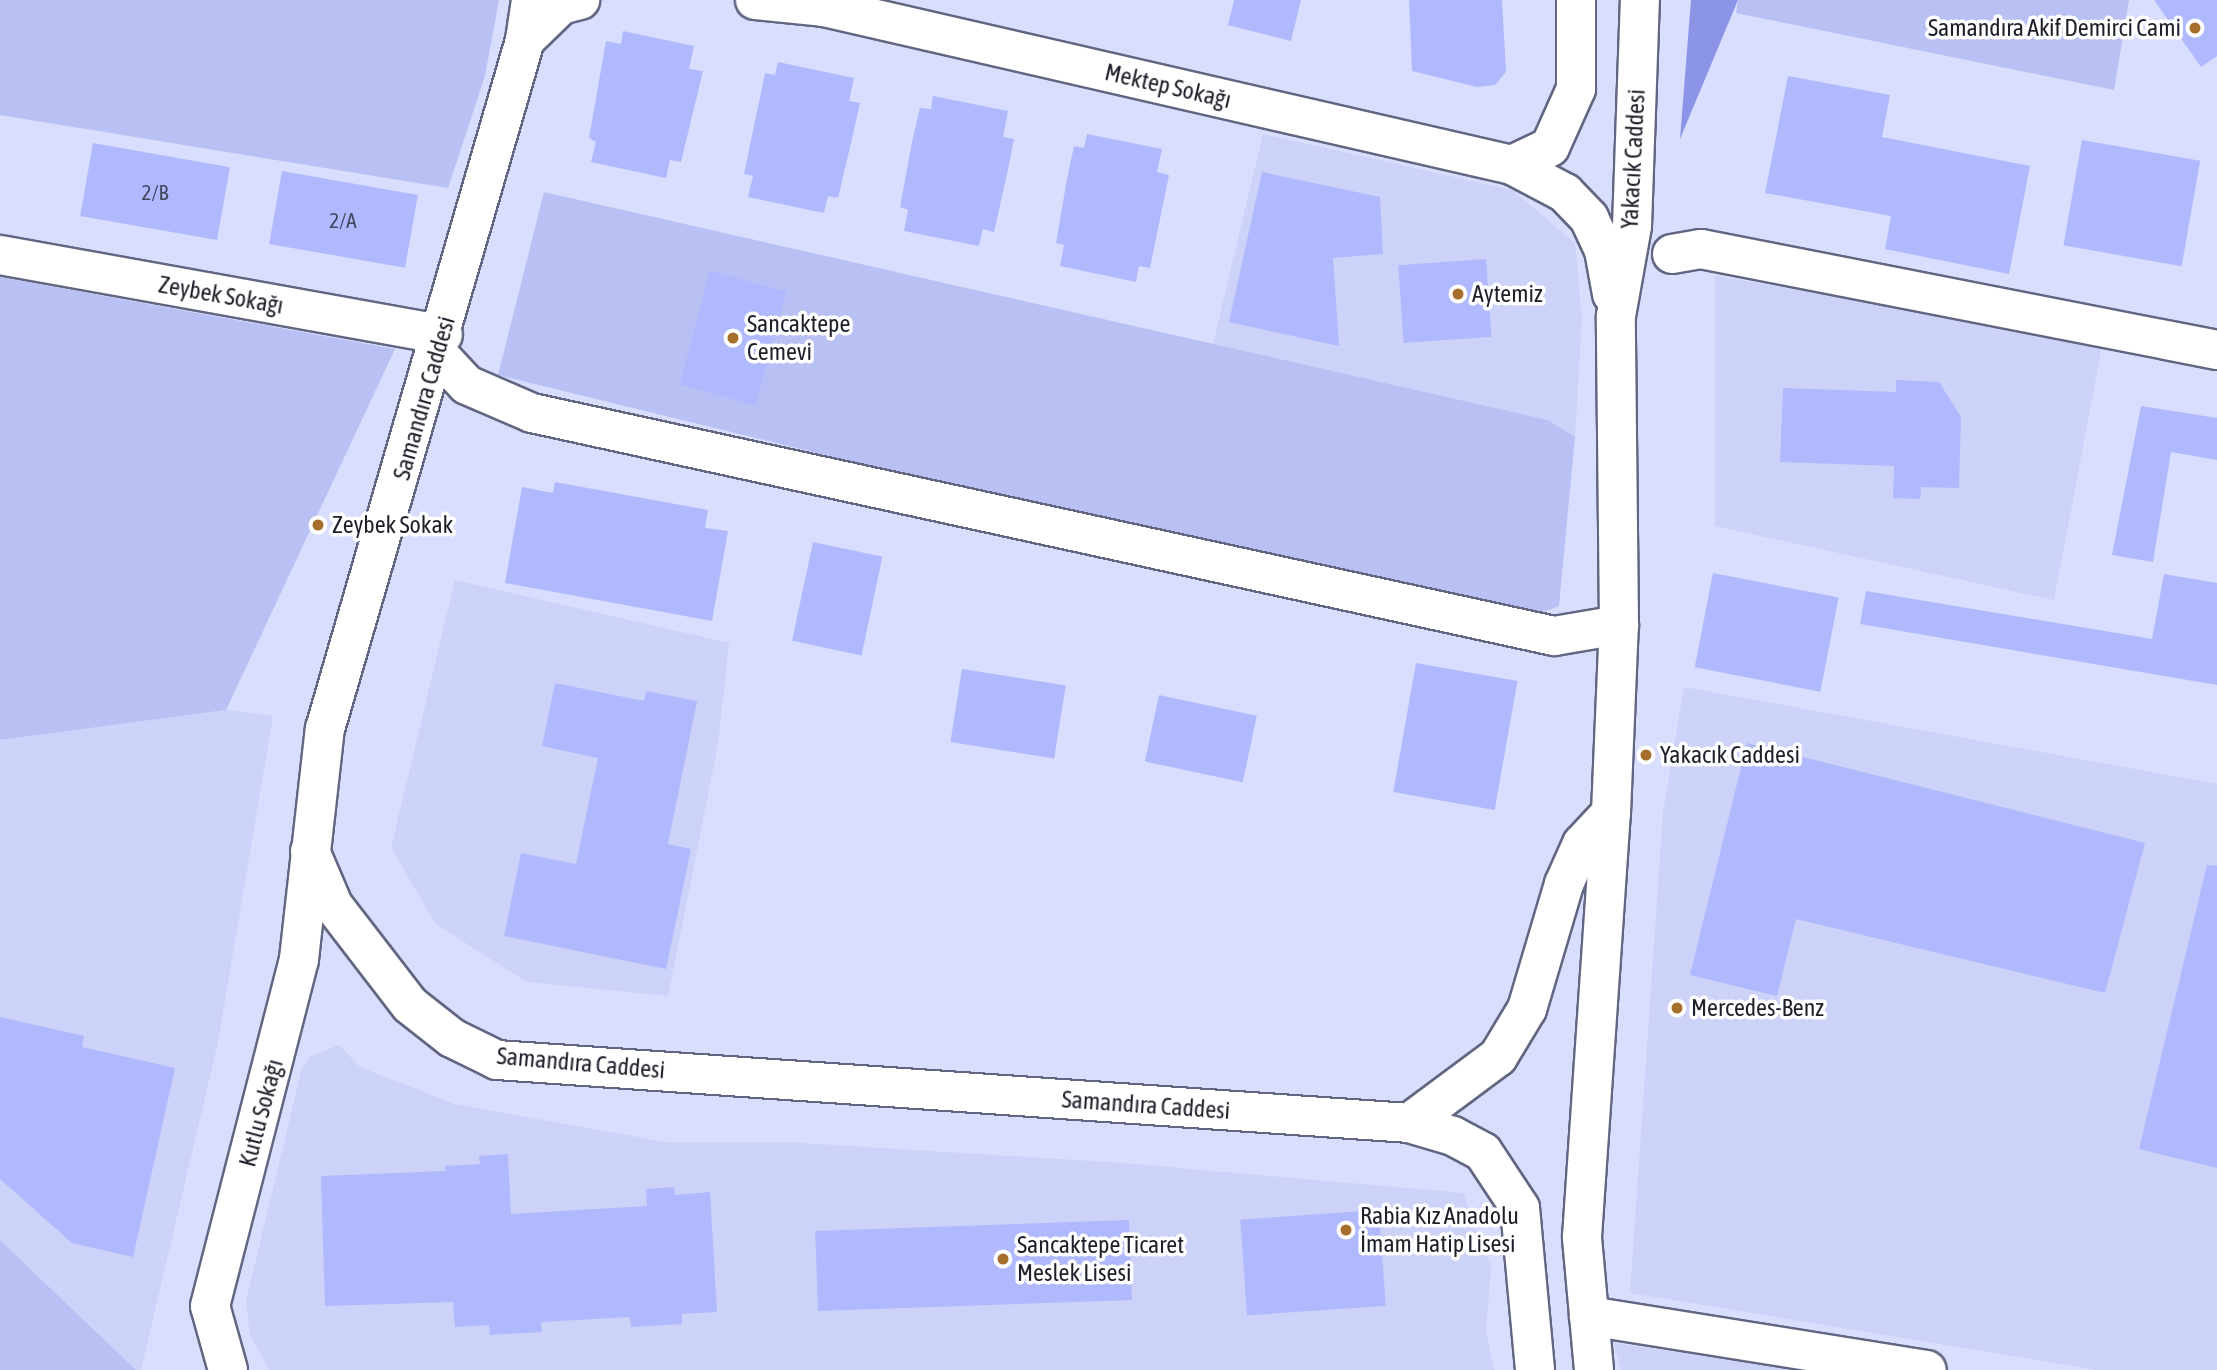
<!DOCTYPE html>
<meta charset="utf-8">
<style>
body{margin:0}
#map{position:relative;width:2217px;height:1370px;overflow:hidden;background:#d9defe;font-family:"Asap Condensed",sans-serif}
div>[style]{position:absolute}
.built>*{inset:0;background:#ccd2f8}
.green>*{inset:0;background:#b9c1f4}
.forest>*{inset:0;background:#8b94e7}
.building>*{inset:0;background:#b0b9fd;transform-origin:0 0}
.roads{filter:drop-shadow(2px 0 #626681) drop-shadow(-2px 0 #626681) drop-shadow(0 2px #626681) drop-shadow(0 -2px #626681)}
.minor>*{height:38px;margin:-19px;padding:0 19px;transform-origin:19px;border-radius:19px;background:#fff}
.major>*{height:38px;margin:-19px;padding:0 19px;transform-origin:19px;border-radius:19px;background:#fff}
.highway>*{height:38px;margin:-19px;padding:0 19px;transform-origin:19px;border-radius:19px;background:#fff}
.dots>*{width:19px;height:19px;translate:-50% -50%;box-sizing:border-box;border:4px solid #fff;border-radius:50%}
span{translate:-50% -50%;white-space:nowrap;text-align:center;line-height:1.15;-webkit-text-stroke:7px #fff;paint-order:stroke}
.number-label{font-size:21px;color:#42465f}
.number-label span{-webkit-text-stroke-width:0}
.poi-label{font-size:24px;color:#1d1f2a}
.right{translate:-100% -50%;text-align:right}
.left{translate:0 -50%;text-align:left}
.street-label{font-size:24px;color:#1d1f2a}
</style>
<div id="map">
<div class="built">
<i style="clip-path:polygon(1263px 134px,1512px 190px,1575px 243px,1582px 318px,1575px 437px,1548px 420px,1213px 344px)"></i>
<i style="clip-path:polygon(1715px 276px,2103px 341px,2054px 600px,1715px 526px)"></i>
<i style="clip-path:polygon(455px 580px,729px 643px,718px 744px,668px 996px,527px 982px,436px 924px,391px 848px)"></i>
<i style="clip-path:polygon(1684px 687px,2217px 784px,2217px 1370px,2097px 1370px,1630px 1293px,1663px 813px)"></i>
<i style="clip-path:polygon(226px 710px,273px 716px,218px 1042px,141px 1370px,136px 1370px,0 1240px,0 740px)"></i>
<i style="clip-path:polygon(339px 1045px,360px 1067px,454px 1104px,666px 1142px,786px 1142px,1123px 1163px,1463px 1193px,1491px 1267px,1486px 1331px,1494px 1370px,269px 1370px,250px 1335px,246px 1301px,302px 1068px,311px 1056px)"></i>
<i style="clip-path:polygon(1614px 1343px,1793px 1370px,1621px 1370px)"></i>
</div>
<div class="green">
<i style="clip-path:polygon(0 0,499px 0,485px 76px,448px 188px,0 115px)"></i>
<i style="clip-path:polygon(1738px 0,2129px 0,2114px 90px,1736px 13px)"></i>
<i style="clip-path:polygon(544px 192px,1548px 420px,1575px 437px,1559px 606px,1535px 615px,932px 481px,498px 375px)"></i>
<i style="clip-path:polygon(0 277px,395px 349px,226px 710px,0 740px)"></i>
<i style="clip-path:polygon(0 1240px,136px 1370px,0 1370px)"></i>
</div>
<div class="forest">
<i style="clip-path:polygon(1691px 0,1738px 0,1680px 139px)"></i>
</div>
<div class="building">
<i style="clip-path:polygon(1234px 0,1301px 0,1291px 41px,1228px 25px)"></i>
<i style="clip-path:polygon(1409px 0,1502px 0,1506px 72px,1495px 85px,1477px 87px,1412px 71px)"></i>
<i style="clip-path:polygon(2154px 0,2217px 0,2217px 56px,2201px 67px)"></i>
<i style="clip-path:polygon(623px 31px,694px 46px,689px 69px,703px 71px,681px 162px,670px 160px,666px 178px,591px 162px,596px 142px,589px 138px,606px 41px,621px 44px)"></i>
<i style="clip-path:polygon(778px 62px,854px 78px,849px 101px,860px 103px,854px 130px,838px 198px,828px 196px,824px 213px,748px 197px,753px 176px,744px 174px,765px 73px,775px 75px)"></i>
<i style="clip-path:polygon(1788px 76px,1890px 95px,1882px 137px,2030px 166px,2009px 274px,1885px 249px,1891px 216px,1765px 193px)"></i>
<i style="clip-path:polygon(933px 96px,1008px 111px,1003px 137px,1014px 139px,1009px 165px,994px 232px,983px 229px,979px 246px,904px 231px,908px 210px,900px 207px,912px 142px,920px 108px,931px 109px)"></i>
<i style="clip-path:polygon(1087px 134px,1162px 149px,1157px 172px,1169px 175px,1150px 268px,1139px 266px,1136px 282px,1060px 266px,1064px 245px,1056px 243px,1067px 179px,1074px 146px,1084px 148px)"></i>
<i style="left:2082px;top:140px;width:120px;height:107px;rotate:10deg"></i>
<i style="left:93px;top:143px;width:139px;height:74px;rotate:10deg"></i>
<i style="left:282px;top:171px;width:138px;height:74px;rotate:10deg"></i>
<i style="clip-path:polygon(1262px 172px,1380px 197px,1383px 254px,1333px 258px,1339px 346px,1229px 322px)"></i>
<i style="left:1486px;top:259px;width:78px;height:88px;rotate:86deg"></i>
<i style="left:710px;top:271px;width:79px;height:118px;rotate:15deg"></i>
<i style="clip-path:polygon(1896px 380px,1939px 382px,1961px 417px,1959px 488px,1921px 487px,1920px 499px,1893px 498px,1894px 466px,1780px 462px,1783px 388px,1896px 392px)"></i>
<i style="clip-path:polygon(2141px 406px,2217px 418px,2217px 460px,2171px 452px,2153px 562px,2112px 555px)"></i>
<i style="clip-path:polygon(555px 482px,708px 510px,705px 528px,728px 531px,712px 621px,505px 583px,522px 487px,553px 493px)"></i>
<i style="left:813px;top:542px;width:71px;height:101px;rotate:12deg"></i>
<i style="left:1713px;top:573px;width:128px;height:96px;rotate:11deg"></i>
<i style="clip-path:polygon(2164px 574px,2217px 583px,2217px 685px,1860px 624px,1866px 591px,2152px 639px)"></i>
<i style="left:1416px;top:663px;width:103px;height:131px;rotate:10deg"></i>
<i style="left:962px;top:669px;width:105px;height:74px;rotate:9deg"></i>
<i style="clip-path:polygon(555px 683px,644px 701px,646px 691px,697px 701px,668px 844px,691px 849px,666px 969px,504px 936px,521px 853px,576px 864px,598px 758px,542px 746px)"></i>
<i style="left:1159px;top:695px;width:100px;height:68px;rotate:12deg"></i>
<i style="clip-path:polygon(1747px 743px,2145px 843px,2105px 993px,1796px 919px,1777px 996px,1690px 975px)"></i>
<i style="clip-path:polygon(2207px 865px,2217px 866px,2217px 1168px,2139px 1149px)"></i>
<i style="clip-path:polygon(0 1017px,84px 1036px,82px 1047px,175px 1068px,133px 1257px,72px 1243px,0 1179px)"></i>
<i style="clip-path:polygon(508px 1154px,511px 1214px,647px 1206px,646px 1189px,674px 1187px,675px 1195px,710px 1192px,717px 1312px,682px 1314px,682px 1324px,631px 1327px,630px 1317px,541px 1322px,542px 1332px,490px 1335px,489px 1325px,455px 1327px,453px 1302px,325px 1306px,321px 1176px,446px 1171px,445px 1166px,480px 1164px,479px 1156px)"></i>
<i style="left:1379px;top:1210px;width:96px;height:139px;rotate:86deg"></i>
<i style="left:1129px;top:1220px;width:80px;height:314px;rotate:88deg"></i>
</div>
<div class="roads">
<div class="minor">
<i style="left:1672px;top:254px;width:29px;rotate:-10deg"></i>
<i style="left:1701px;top:249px;width:526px;rotate:11.07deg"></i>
<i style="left:0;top:255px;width:450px;rotate:10.2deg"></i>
<i style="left:438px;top:354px;width:42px;rotate:46.9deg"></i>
<i style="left:467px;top:385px;width:71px;rotate:23.3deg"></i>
<i style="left:532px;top:413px;width:1046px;rotate:12.31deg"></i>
<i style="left:1554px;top:636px;width:66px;rotate:-9.6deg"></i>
<i style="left:1589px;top:1316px;width:342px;rotate:9.1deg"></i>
</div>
<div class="major">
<i style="left:755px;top:0;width:69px;rotate:5.8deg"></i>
<i style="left:824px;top:7px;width:706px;rotate:12.93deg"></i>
<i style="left:1512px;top:165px;width:60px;rotate:27.8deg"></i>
<i style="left:1565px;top:193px;width:35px;rotate:46deg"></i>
<i style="left:1589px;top:218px;width:35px;rotate:65deg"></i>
<i style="left:1604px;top:250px;width:45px;rotate:79.7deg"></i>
<i style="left:1512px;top:165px;width:42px;rotate:-25.3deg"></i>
<i style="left:1550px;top:147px;width:64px;rotate:-65.9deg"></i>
<i style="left:1576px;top:89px;width:89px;rotate:-90deg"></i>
<i style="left:310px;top:851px;width:59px;rotate:66.9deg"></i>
<i style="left:333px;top:905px;width:126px;rotate:52.4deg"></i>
<i style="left:410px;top:1005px;width:53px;rotate:38.2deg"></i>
<i style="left:452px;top:1038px;width:50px;rotate:26.1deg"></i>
<i style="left:497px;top:1060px;width:914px;rotate:3.95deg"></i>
<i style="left:1409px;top:1123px;width:46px;rotate:16.5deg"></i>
<i style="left:1453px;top:1136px;width:34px;rotate:28deg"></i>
<i style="left:1483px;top:1152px;width:67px;rotate:56.5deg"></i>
<i style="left:1520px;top:1208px;width:163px;rotate:84.7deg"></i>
<i style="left:1409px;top:1123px;width:111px;rotate:-36.6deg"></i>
<i style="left:1498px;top:1057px;width:56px;rotate:-58.9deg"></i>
<i style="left:1527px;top:1009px;width:130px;rotate:-73.5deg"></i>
<i style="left:1564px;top:884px;width:44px;rotate:-65.8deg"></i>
<i style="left:1582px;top:844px;width:42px;rotate:-46.9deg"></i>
<i style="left:228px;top:1370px;width:66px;rotate:-105.7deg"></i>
<i style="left:210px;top:1306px;width:358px;rotate:-75.6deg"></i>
<i style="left:299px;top:959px;width:231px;rotate:-83.6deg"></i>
<i style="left:325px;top:729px;width:717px;rotate:-73.81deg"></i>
<i style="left:525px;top:40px;width:50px;rotate:-44.2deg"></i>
<i style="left:561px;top:5px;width:20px;rotate:-15deg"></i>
<i style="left:1594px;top:1370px;width:134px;rotate:-95.2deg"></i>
<i style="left:1582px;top:1237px;width:425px;rotate:-86.1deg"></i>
<i style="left:1611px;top:813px;width:188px;rotate:-87.6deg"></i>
<i style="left:1619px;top:625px;width:309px;rotate:-90.6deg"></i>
<i style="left:1616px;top:316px;width:91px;rotate:-79.9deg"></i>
<i style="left:1632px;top:226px;width:226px;rotate:-88deg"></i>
</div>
<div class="highway">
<i style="left:809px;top:0;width:17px;rotate:25deg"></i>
<i style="left:525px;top:40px;width:40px;rotate:-81.5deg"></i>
</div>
</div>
<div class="dots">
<i style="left:2195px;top:28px;background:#a56e2a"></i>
<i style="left:1458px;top:294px;background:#a56e2a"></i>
<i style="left:733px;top:338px;background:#a56e2a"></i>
<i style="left:318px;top:525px;background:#a56e2a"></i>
<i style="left:1646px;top:755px;background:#a56e2a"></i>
<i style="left:1677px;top:1008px;background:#a56e2a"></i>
<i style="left:1346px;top:1230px;background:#a56e2a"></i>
<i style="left:1003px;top:1259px;background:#a56e2a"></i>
</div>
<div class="number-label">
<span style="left:155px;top:192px">2/B</span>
<span style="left:343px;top:220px">2/A</span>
</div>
<div class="poi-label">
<span class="right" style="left:2181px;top:28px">Samandıra Akif Demirci Cami</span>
<span class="left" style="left:1472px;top:294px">Aytemiz</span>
<span class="left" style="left:747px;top:338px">Sancaktepe<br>Cemevi</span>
<span class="left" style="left:332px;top:525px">Zeybek Sokak</span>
<span class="left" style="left:1660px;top:755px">Yakacık Caddesi</span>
<span class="left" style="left:1691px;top:1008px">Mercedes-Benz</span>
<span class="left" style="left:1360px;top:1230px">Rabia Kız Anadolu<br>İmam Hatip Lisesi</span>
<span class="left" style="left:1017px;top:1259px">Sancaktepe Ticaret<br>Meslek Lisesi</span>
</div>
<div class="street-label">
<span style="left:1168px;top:86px;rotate:13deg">Mektep Sokağı</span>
<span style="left:1633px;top:159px;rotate:-87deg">Yakacık Caddesi</span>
<span style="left:221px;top:295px;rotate:10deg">Zeybek Sokağı</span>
<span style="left:424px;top:398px;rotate:-74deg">Samandıra Caddesi</span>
<span style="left:581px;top:1063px;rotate:5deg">Samandıra Caddesi</span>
<span style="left:1146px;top:1105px;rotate:4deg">Samandıra Caddesi</span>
<span style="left:261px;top:1113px;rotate:-75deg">Kutlu Sokağı</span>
</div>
</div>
